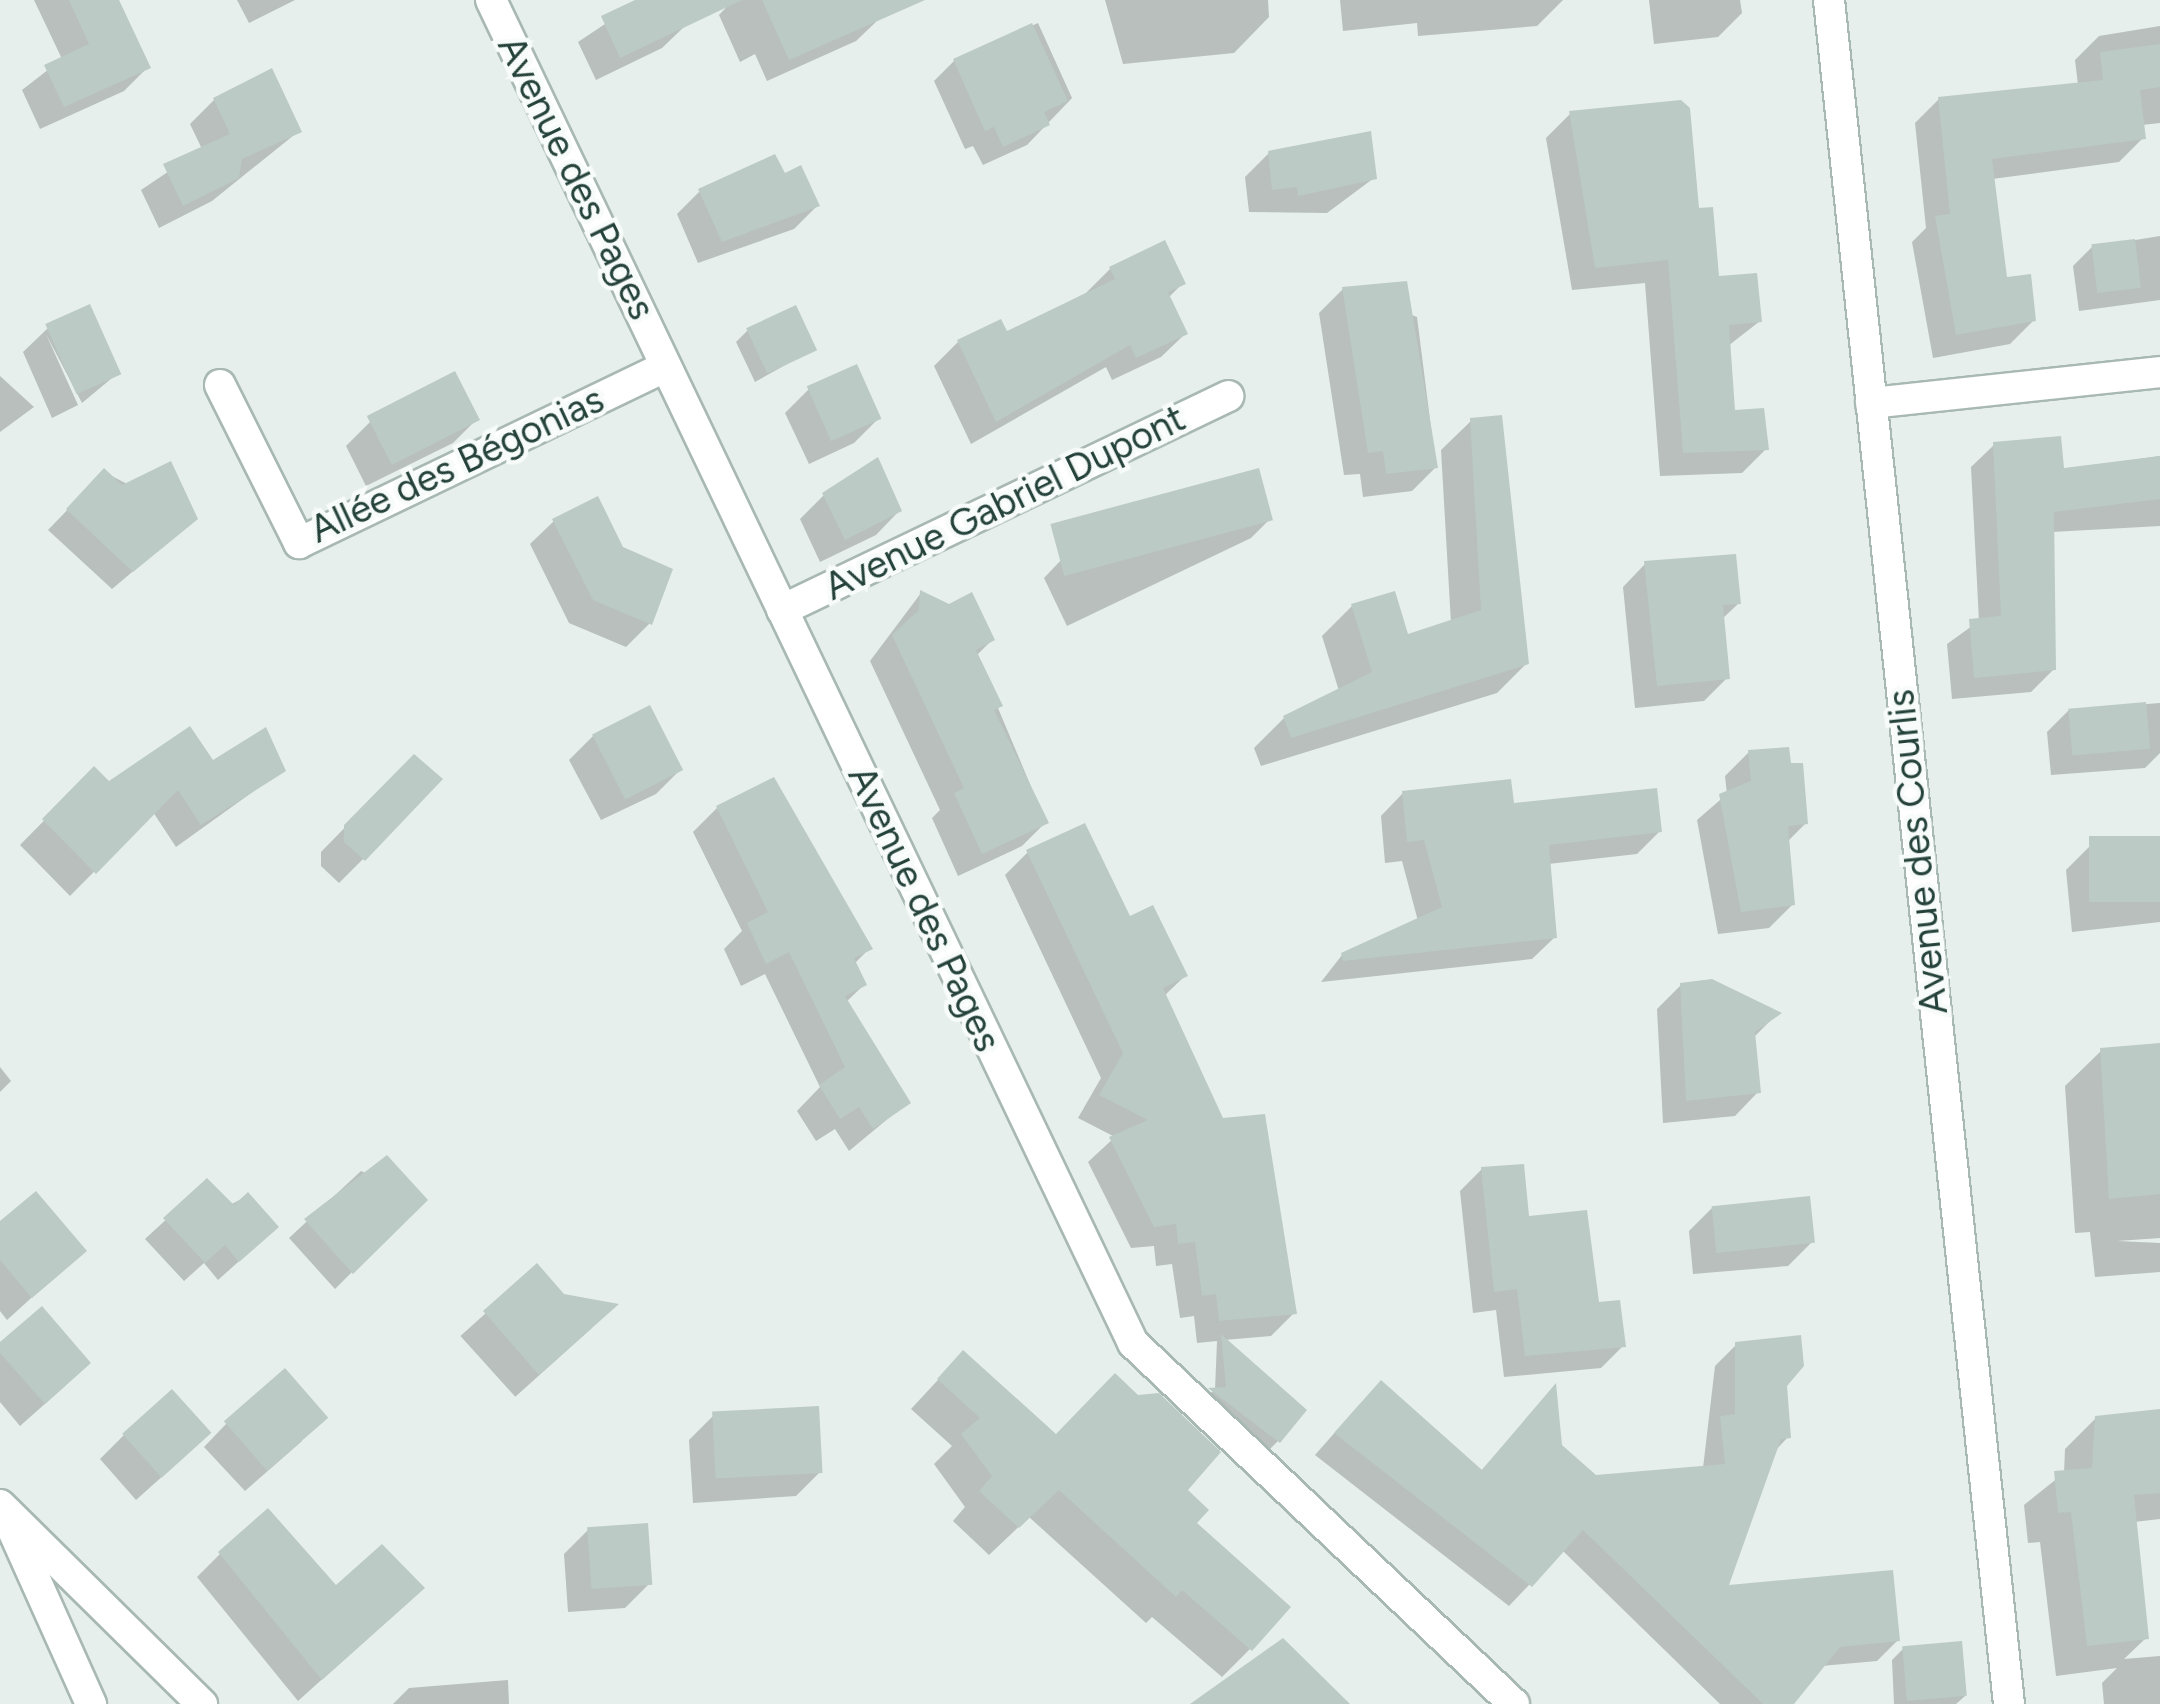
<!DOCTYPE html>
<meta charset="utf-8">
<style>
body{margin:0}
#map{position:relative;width:2160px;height:1704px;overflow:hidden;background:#e6efeb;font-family:Figtree,sans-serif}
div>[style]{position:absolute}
.shadow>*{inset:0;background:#0003;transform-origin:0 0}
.building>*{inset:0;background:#bbcac4;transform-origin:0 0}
.roads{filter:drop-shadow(2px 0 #a8b8b2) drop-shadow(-2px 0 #a8b8b2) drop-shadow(0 2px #a8b8b2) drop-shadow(0 -2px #a8b8b2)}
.minor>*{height:30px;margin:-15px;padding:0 15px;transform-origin:15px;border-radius:15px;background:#fff}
span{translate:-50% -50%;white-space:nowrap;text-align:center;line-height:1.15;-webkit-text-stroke:9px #f7fbf9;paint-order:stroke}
.street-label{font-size:38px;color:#24423a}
</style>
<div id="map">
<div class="shadow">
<i style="clip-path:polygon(34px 0,118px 0,148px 67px,124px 91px,40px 129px,22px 90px,62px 59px)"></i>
<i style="clip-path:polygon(237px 0,295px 0,249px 23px)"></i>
<i style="clip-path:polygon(641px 0,674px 0,686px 25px,662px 48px,596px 80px,578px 42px)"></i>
<i style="clip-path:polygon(733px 0,870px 0,879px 19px,856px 41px,767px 81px,755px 54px,740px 62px,719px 15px)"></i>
<i style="clip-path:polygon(1105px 0,1268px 0,1269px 17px,1234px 53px,1123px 64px)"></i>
<i style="clip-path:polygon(1340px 0,1563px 0,1537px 26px,1418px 36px,1417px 23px,1343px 31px)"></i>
<i style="clip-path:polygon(1649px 0,1740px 0,1742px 13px,1718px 37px,1654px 44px)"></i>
<i style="clip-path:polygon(1038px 23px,1072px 98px,1027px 145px,983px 165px,973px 146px,965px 149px,934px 81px,954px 61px)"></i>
<i style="clip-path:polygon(2160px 26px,2160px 123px,2142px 125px,2143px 138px,2119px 162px,1992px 179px,2005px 280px,2034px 320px,2010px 344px,1933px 358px,1912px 242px,1926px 228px,1915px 123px,1939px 99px,2078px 85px,2075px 60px,2099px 36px)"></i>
<i style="clip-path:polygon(271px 71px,299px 131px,212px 201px,159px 228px,141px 190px,202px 149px,190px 124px,214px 100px)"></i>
<i style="clip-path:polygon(1570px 114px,1697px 211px,1717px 278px,1760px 321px,1728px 346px,1732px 412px,1766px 449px,1742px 473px,1660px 476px,1645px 283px,1572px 290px,1546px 138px)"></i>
<i style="clip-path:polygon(1269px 153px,1374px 178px,1327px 213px,1249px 212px,1245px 177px)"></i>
<i style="clip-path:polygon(784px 176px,817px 206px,794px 229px,698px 263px,677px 214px,700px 191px)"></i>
<i style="clip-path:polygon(2160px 236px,2160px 300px,2079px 311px,2073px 266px,2092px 247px)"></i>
<i style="clip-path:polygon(1110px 269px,1183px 283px,1168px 298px,1185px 334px,1161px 357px,1112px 380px,1106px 367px,971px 444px,934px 366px,958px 342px,1006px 334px,1086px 293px)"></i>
<i style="clip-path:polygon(1343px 289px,1417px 317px,1436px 467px,1412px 491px,1363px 497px,1360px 474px,1344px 475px,1319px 313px)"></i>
<i style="clip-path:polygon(88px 308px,118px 373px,82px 403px,46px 334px,78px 405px,52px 418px,23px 352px,47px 329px)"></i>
<i style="clip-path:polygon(748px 330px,814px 349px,755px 382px,736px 342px)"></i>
<i style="clip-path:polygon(0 376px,34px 407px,0 432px)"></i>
<i style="clip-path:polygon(809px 389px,878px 419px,854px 443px,809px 464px,785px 413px)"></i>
<i style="clip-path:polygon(477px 419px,453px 443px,366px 486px,346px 446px,370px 422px)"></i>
<i style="clip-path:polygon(1471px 421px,1527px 663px,1497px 693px,1261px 766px,1254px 748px,1284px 718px,1339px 691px,1322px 636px,1352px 606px,1407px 637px,1451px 623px,1441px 450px)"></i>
<i style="clip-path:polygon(1994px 445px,2061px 470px,2160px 456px,2160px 526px,2052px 532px,2054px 669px,2031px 692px,1952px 699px,1947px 644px,1979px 621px,1971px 467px)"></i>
<i style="clip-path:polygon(104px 472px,195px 519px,112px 589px,48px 530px)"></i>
<i style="clip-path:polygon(824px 495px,899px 511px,876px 535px,820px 562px,800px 519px)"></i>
<i style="clip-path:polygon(1270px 519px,1251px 538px,1067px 626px,1044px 578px,1063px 558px)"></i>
<i style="clip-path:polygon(554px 521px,650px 623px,626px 647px,569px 623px,530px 544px)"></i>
<i style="clip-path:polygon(1645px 564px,1739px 603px,1721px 620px,1727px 678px,1704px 701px,1635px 708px,1623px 587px)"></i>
<i style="clip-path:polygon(921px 593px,992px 640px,976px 656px,1046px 822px,1022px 846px,958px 876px,932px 818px,940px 810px,870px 661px)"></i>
<i style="clip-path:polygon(2160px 703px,2160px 753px,2145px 768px,2051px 775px,2047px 732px,2069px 710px)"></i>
<i style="clip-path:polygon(593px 736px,680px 770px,656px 794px,601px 820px,569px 760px)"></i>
<i style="clip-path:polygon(1749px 752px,1806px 823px,1787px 842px,1793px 904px,1769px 928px,1718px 934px,1697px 820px,1727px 794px,1725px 776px)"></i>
<i style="clip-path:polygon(414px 757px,363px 859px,339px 883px,321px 866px,321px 852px)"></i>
<i style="clip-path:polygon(212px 763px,283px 770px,176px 847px,153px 812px,70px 896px,20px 845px,94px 770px,108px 784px)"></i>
<i style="clip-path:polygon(1403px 793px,1511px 805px,1660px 831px,1637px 854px,1548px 864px,1555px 937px,1532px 959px,1321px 982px,1342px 955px,1418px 921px,1402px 861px,1385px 863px,1381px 816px)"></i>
<i style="clip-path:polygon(717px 808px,870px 948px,854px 964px,864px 985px,846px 1002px,908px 1102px,849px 1151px,835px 1129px,816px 1141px,797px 1111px,820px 1087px,765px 974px,741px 986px,724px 949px,742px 931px,693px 832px)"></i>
<i style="clip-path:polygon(2160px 838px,2160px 922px,2072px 932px,2066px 870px,2090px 846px)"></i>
<i style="clip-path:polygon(1028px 852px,1129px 920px,1185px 976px,1164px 996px,1294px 1313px,1271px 1336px,1224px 1340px,1278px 1441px,1267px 1452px,1199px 1401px,1215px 1390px,1217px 1341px,1197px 1343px,1194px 1316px,1180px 1318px,1172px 1264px,1156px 1266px,1154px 1246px,1131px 1248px,1088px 1162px,1115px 1137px,1078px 1118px,1101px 1078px,1005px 875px)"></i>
<i style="clip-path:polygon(1681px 985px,1778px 1013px,1753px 1038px,1758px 1092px,1735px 1116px,1663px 1123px,1657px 1009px)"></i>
<i style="clip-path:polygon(2160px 1046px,2160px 1238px,2117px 1241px,2160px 1243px,2160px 1272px,2095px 1277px,2090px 1232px,2075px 1233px,2065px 1086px,2101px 1051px)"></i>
<i style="clip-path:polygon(0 1067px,11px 1081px,0 1092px)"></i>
<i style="clip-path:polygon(1482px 1169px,1623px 1346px,1601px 1368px,1504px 1377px,1496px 1310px,1473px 1313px,1460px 1191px)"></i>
<i style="clip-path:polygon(361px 1171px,424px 1200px,335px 1289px,289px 1238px)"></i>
<i style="clip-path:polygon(207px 1182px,230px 1205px,247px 1196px,256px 1246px,218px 1280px,204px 1263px,184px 1281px,145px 1239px)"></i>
<i style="clip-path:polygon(1713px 1207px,1812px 1242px,1788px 1266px,1693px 1274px,1689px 1231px)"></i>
<i style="clip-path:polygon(0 1224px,83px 1251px,7px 1320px,0 1311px)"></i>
<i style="left:537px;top:1267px;width:82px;height:103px;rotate:48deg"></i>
<i style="clip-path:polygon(0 1345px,65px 1386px,20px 1426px,0 1402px)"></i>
<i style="clip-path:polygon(1736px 1345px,1788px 1437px,1774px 1452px,1726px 1588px,1898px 1640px,1877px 1661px,1821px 1666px,1791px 1704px,1720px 1704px,1562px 1550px,1509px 1606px,1315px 1455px,1360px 1404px,1480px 1472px,1554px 1388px,1560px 1446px,1595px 1478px,1703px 1468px,1715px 1366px)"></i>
<i style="clip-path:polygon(963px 1353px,1056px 1437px,1138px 1398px,1250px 1649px,1222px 1677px,1152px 1617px,1146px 1623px,1029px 1517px,989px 1555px,953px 1521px,965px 1507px,934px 1464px,952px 1446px,911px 1409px)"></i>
<i style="clip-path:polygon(2160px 1413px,2160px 1519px,2134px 1522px,2146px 1638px,2124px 1659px,2160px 1656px,2160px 1704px,2104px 1704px,2102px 1683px,2117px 1668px,2056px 1676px,2040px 1542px,2028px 1543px,2024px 1505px,2064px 1473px,2065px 1449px,2096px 1418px)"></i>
<i style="clip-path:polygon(713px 1416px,820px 1472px,796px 1496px,693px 1503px,689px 1440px)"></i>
<i style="clip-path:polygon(227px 1423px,302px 1441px,245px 1491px,204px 1447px)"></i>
<i style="clip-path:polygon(124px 1435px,184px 1457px,136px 1500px,100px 1459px)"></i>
<i style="clip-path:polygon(588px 1530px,649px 1584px,625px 1608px,568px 1612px,564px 1554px)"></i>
<i style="clip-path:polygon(220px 1554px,336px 1589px,399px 1610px,298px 1701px,197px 1577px)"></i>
<i style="clip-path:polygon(1903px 1649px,1965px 1696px,1956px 1704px,1894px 1704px,1892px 1660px)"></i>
<i style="clip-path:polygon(508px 1680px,509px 1704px,393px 1704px,409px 1688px)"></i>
</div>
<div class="building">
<i style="clip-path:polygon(69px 0,119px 0,151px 68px,64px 107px,44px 65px,89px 44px)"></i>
<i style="clip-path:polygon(635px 0,742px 0,620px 58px,601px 16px)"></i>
<i style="clip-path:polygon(762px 0,925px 0,789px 60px)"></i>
<i style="clip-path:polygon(1032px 23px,1068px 101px,1044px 112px,1050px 125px,1003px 147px,994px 127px,985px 131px,953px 59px)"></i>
<i style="clip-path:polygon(2160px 44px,2160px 87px,2140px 90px,2146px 139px,1992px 159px,2007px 277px,2031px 274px,2036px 321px,1956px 335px,1935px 216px,1950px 214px,1938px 97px,2103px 80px,2100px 52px)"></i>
<i style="clip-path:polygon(272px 68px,302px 132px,242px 159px,239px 178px,183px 206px,163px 164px,230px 134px,213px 98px)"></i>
<i style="clip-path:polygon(1681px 100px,1690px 108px,1699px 208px,1713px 207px,1719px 276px,1757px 273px,1762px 322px,1729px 325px,1735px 410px,1764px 408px,1769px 450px,1683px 453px,1668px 260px,1595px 268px,1569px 111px)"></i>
<i style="clip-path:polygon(1371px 131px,1377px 179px,1298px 196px,1297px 187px,1272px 190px,1268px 151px)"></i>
<i style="clip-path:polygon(775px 154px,785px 173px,801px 165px,820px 206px,722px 242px,698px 189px)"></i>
<i style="left:2135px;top:239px;width:49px;height:44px;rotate:83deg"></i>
<i style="clip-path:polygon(1165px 240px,1186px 284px,1168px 292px,1188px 334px,1136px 358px,1130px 345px,996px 422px,957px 340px,1001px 319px,1007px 331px,1115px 279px,1109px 267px)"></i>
<i style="clip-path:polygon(1407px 281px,1438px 468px,1386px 474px,1383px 451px,1368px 453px,1342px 287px)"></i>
<i style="left:90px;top:304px;width:77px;height:49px;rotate:66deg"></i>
<i style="left:796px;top:305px;width:50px;height:55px;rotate:65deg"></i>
<i style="left:857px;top:364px;width:60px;height:55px;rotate:66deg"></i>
<i style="left:455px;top:371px;width:55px;height:99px;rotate:63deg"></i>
<i style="clip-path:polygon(1502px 415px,1529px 664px,1291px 738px,1283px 716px,1372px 672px,1351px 604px,1395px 591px,1408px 634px,1481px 610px,1470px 418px)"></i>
<i style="clip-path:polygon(2061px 436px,2064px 468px,2160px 456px,2160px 499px,2054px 512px,2056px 670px,1974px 678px,1969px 619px,2001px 616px,1993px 442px)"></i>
<i style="clip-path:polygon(878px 457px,902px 511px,845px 540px,822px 493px)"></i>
<i style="clip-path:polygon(171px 461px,198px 519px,133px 572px,66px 509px,104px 468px,122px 485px)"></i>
<i style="left:1259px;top:468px;width:54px;height:216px;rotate:75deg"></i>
<i style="clip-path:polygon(598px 496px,623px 547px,673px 569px,652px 625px,593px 600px,552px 519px)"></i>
<i style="clip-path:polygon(1736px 554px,1741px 604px,1723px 605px,1730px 679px,1657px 686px,1644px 561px)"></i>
<i style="clip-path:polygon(920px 590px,949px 604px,972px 592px,995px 640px,976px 650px,1003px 706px,994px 710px,1049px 823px,982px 854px,954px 793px,964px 788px,892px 635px,919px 610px)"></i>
<i style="left:2146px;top:702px;width:47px;height:78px;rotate:85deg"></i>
<i style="left:650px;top:705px;width:73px;height:65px;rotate:63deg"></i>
<i style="clip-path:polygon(190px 726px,213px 760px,266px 727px,286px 771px,201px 825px,178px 790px,96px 874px,42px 819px,94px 766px,109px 781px)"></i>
<i style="clip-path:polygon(1789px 747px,1791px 763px,1803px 763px,1808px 824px,1788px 826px,1795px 905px,1741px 912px,1719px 794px,1751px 781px,1748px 750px)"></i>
<i style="clip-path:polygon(414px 754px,443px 779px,365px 861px,344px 842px,344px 825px)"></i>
<i style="clip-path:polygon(774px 777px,873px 949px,854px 958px,867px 985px,845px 996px,911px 1103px,873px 1129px,859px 1107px,840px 1119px,819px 1085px,845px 1067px,789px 952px,766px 964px,747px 923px,768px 912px,716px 806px)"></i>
<i style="clip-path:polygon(1511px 779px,1514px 803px,1657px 788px,1662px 832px,1549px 845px,1557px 938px,1343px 961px,1341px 953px,1442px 907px,1424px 840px,1407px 842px,1402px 791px)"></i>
<i style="clip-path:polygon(1085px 823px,1130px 916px,1153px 905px,1188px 976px,1163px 988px,1223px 1118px,1265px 1114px,1297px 1314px,1219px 1321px,1216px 1294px,1202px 1296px,1195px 1242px,1178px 1244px,1176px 1224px,1154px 1227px,1109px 1137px,1148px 1120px,1099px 1095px,1123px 1053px,1026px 850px)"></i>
<i style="left:2160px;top:836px;width:66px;height:71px;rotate:90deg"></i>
<i style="clip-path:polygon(1712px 979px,1782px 1013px,1755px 1032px,1761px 1093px,1686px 1101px,1680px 983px)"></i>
<i style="clip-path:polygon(2160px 1043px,2160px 1194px,2109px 1199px,2100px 1048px)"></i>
<i style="clip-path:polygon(387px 1155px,428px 1200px,353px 1274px,304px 1219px)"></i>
<i style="clip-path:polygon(1524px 1164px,1529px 1216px,1587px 1210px,1599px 1302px,1620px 1300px,1626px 1347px,1525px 1356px,1517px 1289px,1494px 1292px,1481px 1167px)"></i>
<i style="clip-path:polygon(207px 1178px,234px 1205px,248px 1192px,279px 1227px,239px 1262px,225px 1245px,205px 1263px,163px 1218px)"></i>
<i style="clip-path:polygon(36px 1191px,87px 1251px,32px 1298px,0 1260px,0 1221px)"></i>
<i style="left:1810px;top:1196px;width:47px;height:99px;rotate:84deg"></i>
<i style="clip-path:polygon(537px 1263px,564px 1294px,619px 1304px,539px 1375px,483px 1311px)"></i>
<i style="clip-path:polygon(42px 1306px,91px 1363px,45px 1404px,0 1353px,0 1342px)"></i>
<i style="clip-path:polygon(1221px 1334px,1307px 1410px,1280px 1443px,1208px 1388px,1226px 1387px)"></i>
<i style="clip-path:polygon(1801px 1335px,1804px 1366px,1787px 1386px,1791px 1438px,1781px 1439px,1729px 1585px,1893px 1570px,1900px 1641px,1840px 1647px,1794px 1704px,1763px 1704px,1583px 1530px,1532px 1587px,1334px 1433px,1381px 1380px,1482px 1470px,1556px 1383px,1562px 1445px,1596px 1475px,1725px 1464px,1720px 1416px,1735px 1414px,1735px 1342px)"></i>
<i style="clip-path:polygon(963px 1350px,1056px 1434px,1115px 1373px,1138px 1395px,1159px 1393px,1221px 1452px,1188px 1490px,1209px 1510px,1197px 1523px,1291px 1607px,1252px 1651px,1182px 1590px,1176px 1597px,1059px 1490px,1019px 1528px,979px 1491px,992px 1476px,961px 1434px,980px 1418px,937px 1379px)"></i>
<i style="left:285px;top:1368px;width:66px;height:81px;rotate:49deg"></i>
<i style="left:172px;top:1389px;width:59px;height:67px;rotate:48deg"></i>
<i style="left:819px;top:1406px;width:67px;height:107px;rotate:87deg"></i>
<i style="clip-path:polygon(2160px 1409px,2160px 1493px,2134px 1495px,2149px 1639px,2087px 1646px,2071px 1512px,2058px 1513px,2054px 1471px,2092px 1468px,2095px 1416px)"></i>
<i style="clip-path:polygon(268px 1508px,336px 1585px,382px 1544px,425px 1588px,322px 1680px,218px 1552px)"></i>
<i style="left:648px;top:1523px;width:62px;height:61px;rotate:86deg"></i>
<i style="clip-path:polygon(1283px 1638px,1350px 1704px,1190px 1704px)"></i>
<i style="left:1962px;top:1641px;width:55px;height:60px;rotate:85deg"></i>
</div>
<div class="roads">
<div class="minor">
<i style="left:491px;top:0;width:1489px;rotate:64.45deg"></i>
<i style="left:1133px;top:1343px;width:525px;rotate:43.46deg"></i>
<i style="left:1829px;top:0;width:1713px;rotate:83.97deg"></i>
<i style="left:220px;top:385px;width:177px;rotate:63.4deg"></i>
<i style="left:299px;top:543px;width:407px;rotate:-25.7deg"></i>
<i style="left:1871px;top:403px;width:291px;rotate:-6.1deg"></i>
<i style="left:782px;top:610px;width:495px;rotate:-25.6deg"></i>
<i style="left:0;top:1505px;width:284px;rotate:44.6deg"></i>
<i style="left:12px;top:1528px;width:193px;rotate:65.8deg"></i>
</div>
</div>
<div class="street-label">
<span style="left:576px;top:178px;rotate:64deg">Avenue des Pages</span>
<span style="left:457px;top:465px;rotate:-25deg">Allée des Bégonias</span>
<span style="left:1005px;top:503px;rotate:-26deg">Avenue Gabriel Dupont</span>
<span style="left:1918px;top:852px;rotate:-96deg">Avenue des Courlis</span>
<span style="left:924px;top:909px;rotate:65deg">Avenue des Pages</span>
</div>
</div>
